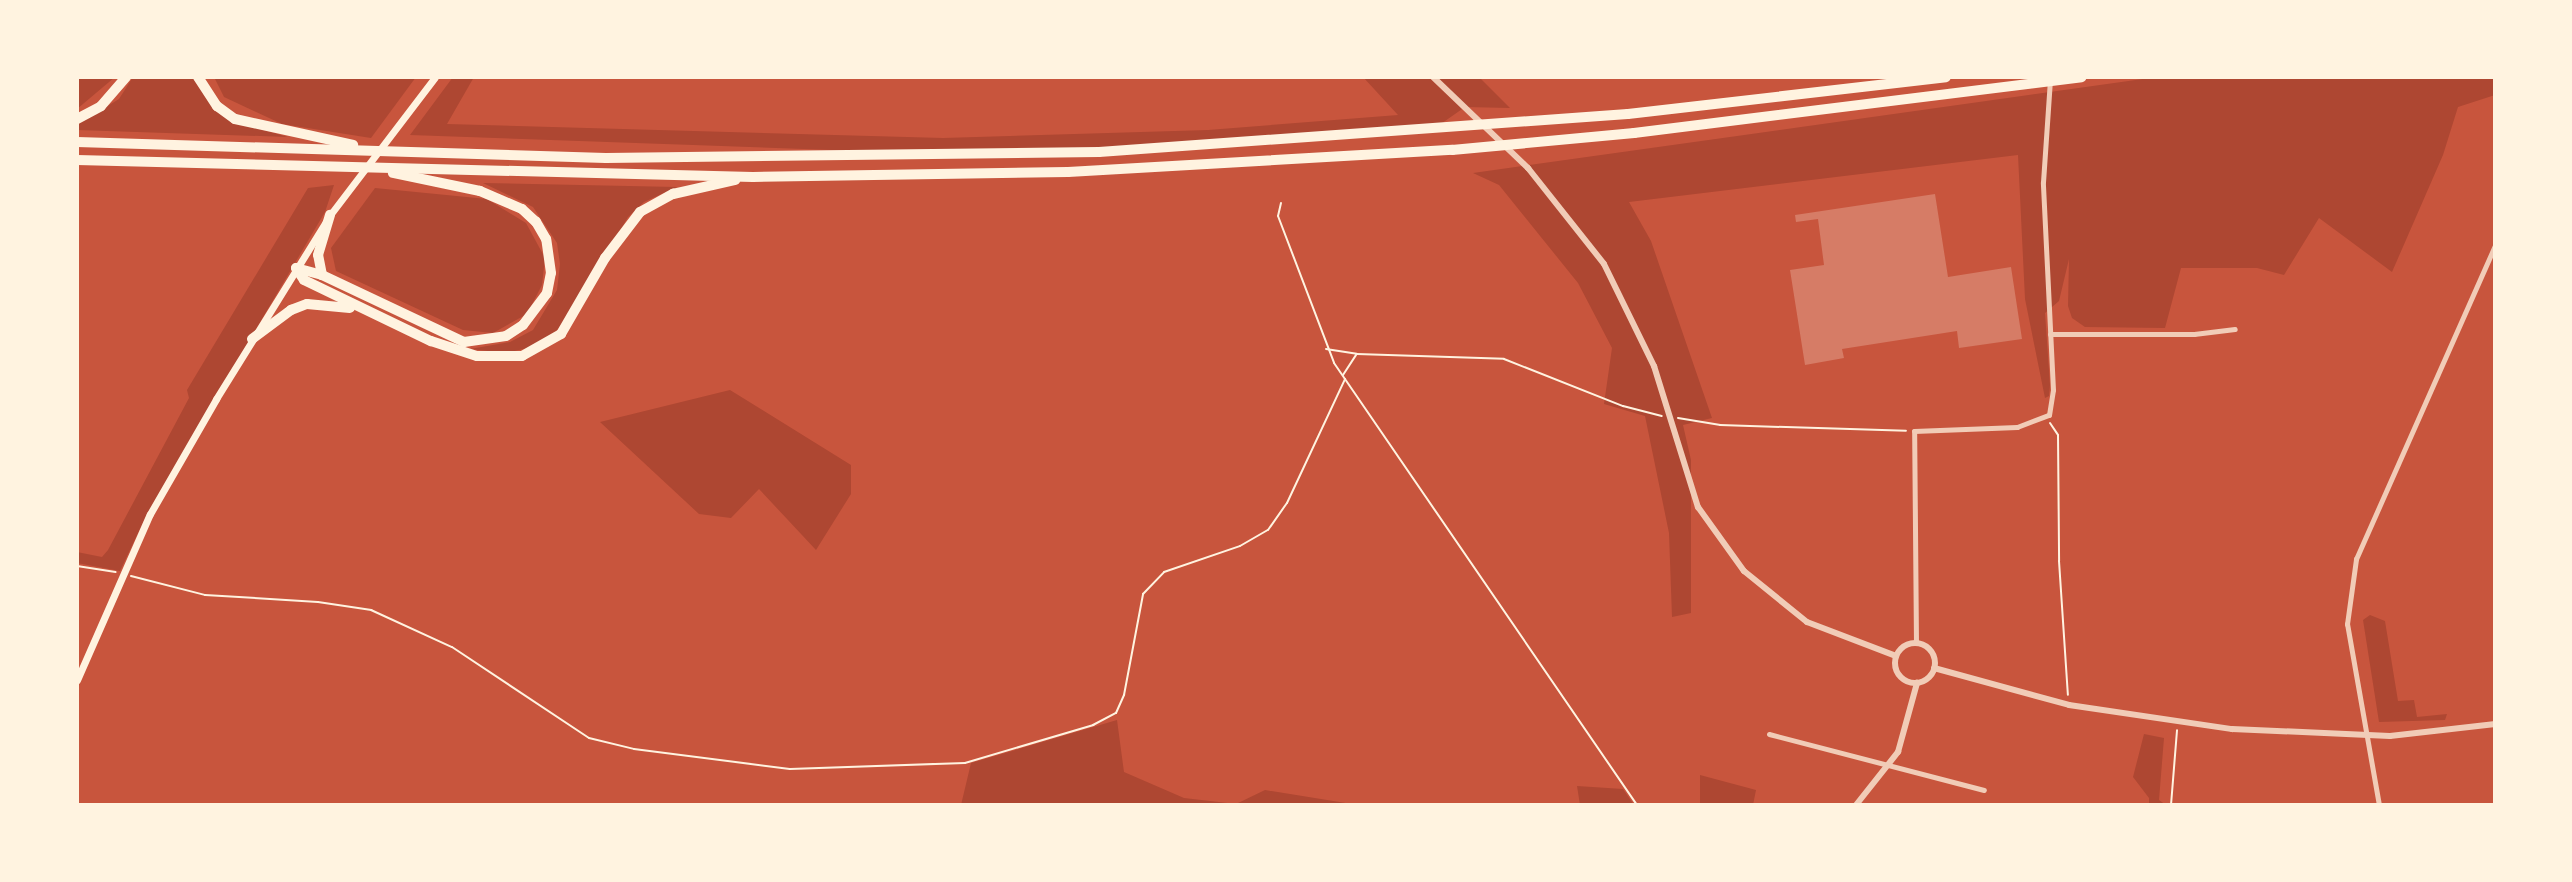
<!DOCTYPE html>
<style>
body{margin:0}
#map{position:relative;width:2572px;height:882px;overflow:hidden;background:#c8553d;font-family:Cabin,sans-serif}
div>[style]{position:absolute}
.green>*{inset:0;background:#ae4732}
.building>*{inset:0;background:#d67c66}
.path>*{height:2px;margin:-1px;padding:0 1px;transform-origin:1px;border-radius:1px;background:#fff3e0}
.minor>*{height:5px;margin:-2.5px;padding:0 2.5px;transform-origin:2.5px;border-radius:2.5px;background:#f1ccb7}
.tertiary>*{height:6px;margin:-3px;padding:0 3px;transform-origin:3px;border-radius:3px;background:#f1ccb7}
.tertiary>.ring{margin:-3px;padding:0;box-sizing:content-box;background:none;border:6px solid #f1ccb7;border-radius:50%}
.secondary>*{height:7px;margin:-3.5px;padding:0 3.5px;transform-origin:3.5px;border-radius:3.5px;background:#fff3e0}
.motorway>*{height:10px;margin:-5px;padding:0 5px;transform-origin:5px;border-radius:5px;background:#fff3e0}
span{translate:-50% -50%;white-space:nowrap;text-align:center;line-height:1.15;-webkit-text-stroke:5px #fff3e0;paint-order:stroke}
.frame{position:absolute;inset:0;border:79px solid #fff3e0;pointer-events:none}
</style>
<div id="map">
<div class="green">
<i style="clip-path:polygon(77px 77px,115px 77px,77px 109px)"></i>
<i style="clip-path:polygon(133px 77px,192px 77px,214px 110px,229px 120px,288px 137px,77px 130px,77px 125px,119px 99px)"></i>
<i style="clip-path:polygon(214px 77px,416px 77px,371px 138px,282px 124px,224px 97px)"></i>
<i style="clip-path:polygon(453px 77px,474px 77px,447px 124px,943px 138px,1208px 130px,1398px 115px,1363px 77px,1479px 77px,1510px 108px,1465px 107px,1435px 128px,1259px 144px,888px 152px,410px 135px)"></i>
<i style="clip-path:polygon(2157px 77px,2495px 77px,2495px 95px,2458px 107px,2443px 155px,2392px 272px,2319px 218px,2284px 275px,2257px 268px,2181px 268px,2165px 328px,2085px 327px,2072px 318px,2068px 306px,2069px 259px,2059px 301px,2045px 313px,2050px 385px,2049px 396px,2045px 398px,2025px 299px,2018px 155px,1629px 202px,1651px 241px,1712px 418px,1683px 425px,1691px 460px,1691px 613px,1672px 617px,1669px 533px,1645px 416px,1604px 404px,1612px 348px,1578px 283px,1499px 185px,1473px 173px)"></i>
<i style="clip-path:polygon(483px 183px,677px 187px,644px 202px,628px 217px,578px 303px,556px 331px,532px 347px,506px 353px,470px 349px,510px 342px,533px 330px,557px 290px,560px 264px,557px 243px,533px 207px)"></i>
<i style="clip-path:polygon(334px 185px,325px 212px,147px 514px,120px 571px,77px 563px,77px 552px,102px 557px,108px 550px,189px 398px,187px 390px,308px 188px)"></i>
<i style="clip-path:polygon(375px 188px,487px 199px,526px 223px,545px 258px,542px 285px,527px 314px,493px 333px,463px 330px,336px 271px,331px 248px)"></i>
<i style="clip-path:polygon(730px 390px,851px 465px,851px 494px,816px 550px,759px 489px,731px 518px,699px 514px,600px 422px)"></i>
<i style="clip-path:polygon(2370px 615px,2385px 621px,2398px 701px,2414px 700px,2417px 717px,2447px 714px,2445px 720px,2379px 722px,2363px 620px)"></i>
<i style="clip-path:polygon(1117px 720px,1124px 772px,1184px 798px,1236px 804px,1265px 790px,1358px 805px,961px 805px,971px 763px)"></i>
<i style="clip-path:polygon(2144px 734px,2164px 738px,2159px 800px,2166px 805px,2149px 805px,2149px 798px,2133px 777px)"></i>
<i style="clip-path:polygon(1700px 775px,1756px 790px,1753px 805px,1700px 805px)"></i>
<i style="clip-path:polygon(1577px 786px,1623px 789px,1634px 805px,1580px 805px)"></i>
</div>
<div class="building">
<i style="clip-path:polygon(1935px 194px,1948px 277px,2011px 267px,2022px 339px,1959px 348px,1957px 331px,1842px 349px,1844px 358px,1805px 365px,1790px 270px,1824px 265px,1818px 219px,1796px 222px,1795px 215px)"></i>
</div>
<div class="path">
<i style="left:1281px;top:203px;width:13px;rotate:103deg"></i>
<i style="left:1278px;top:216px;width:157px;rotate:69.1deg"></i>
<i style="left:1334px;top:363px;width:536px;rotate:55.57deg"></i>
<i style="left:1326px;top:349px;width:31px;rotate:9deg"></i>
<i style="left:1357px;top:354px;width:147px;rotate:1.9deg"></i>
<i style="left:1504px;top:359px;width:128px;rotate:21.6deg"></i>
<i style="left:1623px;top:406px;width:40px;rotate:14.4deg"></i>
<i style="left:1343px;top:375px;width:24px;rotate:-57deg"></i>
<i style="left:1678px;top:418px;width:43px;rotate:9.5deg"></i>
<i style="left:1720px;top:425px;width:186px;rotate:1.8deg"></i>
<i style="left:2050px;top:423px;width:14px;rotate:56deg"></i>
<i style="left:2058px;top:435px;width:126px;rotate:89.5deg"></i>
<i style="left:2059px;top:561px;width:134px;rotate:86.2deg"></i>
<i style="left:77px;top:566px;width:39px;rotate:9deg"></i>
<i style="left:131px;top:576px;width:76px;rotate:14.4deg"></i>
<i style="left:205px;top:595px;width:113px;rotate:3.5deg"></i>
<i style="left:318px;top:602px;width:54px;rotate:8.6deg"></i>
<i style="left:371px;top:610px;width:89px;rotate:24.6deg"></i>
<i style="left:452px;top:647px;width:164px;rotate:33.6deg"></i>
<i style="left:589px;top:738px;width:46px;rotate:13.7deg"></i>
<i style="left:634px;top:749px;width:157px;rotate:7.3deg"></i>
<i style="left:790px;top:769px;width:175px;rotate:-2deg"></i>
<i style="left:965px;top:763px;width:134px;rotate:-16.5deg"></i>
<i style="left:1093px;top:725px;width:26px;rotate:-28deg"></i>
<i style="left:1116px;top:713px;width:20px;rotate:-66deg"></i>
<i style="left:1124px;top:695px;width:103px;rotate:-79.3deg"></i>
<i style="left:1143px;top:594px;width:30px;rotate:-46deg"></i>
<i style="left:1164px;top:572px;width:80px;rotate:-18.9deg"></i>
<i style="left:1240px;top:546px;width:32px;rotate:-30deg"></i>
<i style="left:1268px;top:530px;width:33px;rotate:-55deg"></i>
<i style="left:1287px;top:503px;width:137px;rotate:-64.9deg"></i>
<i style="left:2171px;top:805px;width:75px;rotate:-85.4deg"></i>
</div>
<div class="minor">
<i style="left:2050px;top:334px;width:144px"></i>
<i style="left:2194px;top:334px;width:41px;rotate:-7deg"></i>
<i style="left:1916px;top:643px;width:212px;rotate:-90.5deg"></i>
<i style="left:1914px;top:431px;width:103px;rotate:-2.2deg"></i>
<i style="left:2017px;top:427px;width:34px;rotate:-21deg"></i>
<i style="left:2049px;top:415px;width:25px;rotate:-81deg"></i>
<i style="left:2053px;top:390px;width:208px;rotate:-92.8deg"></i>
<i style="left:2043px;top:182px;width:102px;rotate:-86.1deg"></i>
<i style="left:1769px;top:734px;width:222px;rotate:14.6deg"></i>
<i style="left:2379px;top:805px;width:184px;rotate:-100deg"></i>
<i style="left:2347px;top:624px;width:66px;rotate:-82.1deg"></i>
<i style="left:2356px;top:559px;width:342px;rotate:-66.1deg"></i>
</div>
<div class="tertiary">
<i style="left:1433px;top:77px;width:132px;rotate:43.8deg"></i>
<i style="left:1528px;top:168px;width:122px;rotate:51.6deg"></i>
<i style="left:1604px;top:264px;width:114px;rotate:63.9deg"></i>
<i style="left:1654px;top:366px;width:148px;rotate:72.7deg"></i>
<i style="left:1698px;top:507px;width:79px;rotate:54.3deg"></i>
<i style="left:1744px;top:571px;width:81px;rotate:39deg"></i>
<i style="left:1807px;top:622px;width:95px;rotate:20.9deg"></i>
<i class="ring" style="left:1895px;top:643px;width:34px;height:34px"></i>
<i style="left:1934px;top:668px;width:140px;rotate:15.3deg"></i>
<i style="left:2069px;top:705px;width:165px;rotate:8.4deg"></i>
<i style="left:2232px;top:729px;width:158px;rotate:2.5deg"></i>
<i style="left:2390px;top:736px;width:106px;rotate:-6.5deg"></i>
<i style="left:1856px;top:805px;width:68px;rotate:-51.6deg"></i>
<i style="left:1898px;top:752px;width:72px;rotate:-74.6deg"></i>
</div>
<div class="secondary">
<i style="left:77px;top:680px;width:181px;rotate:-66.3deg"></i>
<i style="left:150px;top:514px;width:133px;rotate:-60.1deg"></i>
<i style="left:216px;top:399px;width:216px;rotate:-58.2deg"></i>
<i style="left:330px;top:215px;width:173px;rotate:-52.7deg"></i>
</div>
<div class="motorway">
<i style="left:198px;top:77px;width:35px;rotate:57deg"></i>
<i style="left:217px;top:106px;width:22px;rotate:36deg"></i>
<i style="left:235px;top:119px;width:121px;rotate:12.4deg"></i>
<i style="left:77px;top:119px;width:27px;rotate:-28deg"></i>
<i style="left:101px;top:106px;width:38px;rotate:-49deg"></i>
<i style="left:77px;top:142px;width:529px;rotate:1.73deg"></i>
<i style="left:606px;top:158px;width:493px;rotate:-0.7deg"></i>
<i style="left:1099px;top:152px;width:530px;rotate:-4.11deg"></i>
<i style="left:1628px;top:114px;width:320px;rotate:-6.6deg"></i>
<i style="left:77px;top:160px;width:676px;rotate:1.44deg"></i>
<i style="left:753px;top:177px;width:315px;rotate:-0.9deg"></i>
<i style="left:1068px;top:172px;width:385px;rotate:-3.3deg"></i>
<i style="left:1452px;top:150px;width:183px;rotate:-5.3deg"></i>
<i style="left:1634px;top:133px;width:451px;rotate:-7.1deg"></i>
<i style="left:296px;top:268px;width:14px;rotate:56deg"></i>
<i style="left:304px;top:280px;width:141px;rotate:25.7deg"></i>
<i style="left:431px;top:341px;width:48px;rotate:18.1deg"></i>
<i style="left:477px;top:356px;width:45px"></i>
<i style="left:522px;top:356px;width:45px;rotate:-29.4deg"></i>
<i style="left:561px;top:334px;width:88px;rotate:-59.9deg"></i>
<i style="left:605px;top:258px;width:58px;rotate:-52.7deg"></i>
<i style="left:640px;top:212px;width:38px;rotate:-29deg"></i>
<i style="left:673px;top:194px;width:64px;rotate:-12.7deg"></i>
<i style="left:296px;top:268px;width:27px;rotate:15deg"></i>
<i style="left:322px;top:275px;width:157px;rotate:25.3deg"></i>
<i style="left:464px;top:342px;width:42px;rotate:-8.1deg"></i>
<i style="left:506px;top:336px;width:20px;rotate:-33deg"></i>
<i style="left:523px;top:325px;width:40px;rotate:-53deg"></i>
<i style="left:547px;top:293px;width:20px;rotate:-79deg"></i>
<i style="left:551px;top:273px;width:34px;rotate:-98deg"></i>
<i style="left:546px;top:239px;width:20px;rotate:-120deg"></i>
<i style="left:536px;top:222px;width:19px;rotate:-137deg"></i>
<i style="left:522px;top:209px;width:46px;rotate:-156.8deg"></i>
<i style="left:480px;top:191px;width:89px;rotate:-168.3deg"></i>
<i style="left:322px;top:275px;width:20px;rotate:-101deg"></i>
<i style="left:318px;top:255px;width:42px;rotate:-73.3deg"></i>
<i style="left:252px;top:339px;width:49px;rotate:-36.6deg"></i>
<i style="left:291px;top:310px;width:17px;rotate:-21deg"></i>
<i style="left:307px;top:304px;width:43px;rotate:5.3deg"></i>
</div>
<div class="frame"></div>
</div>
